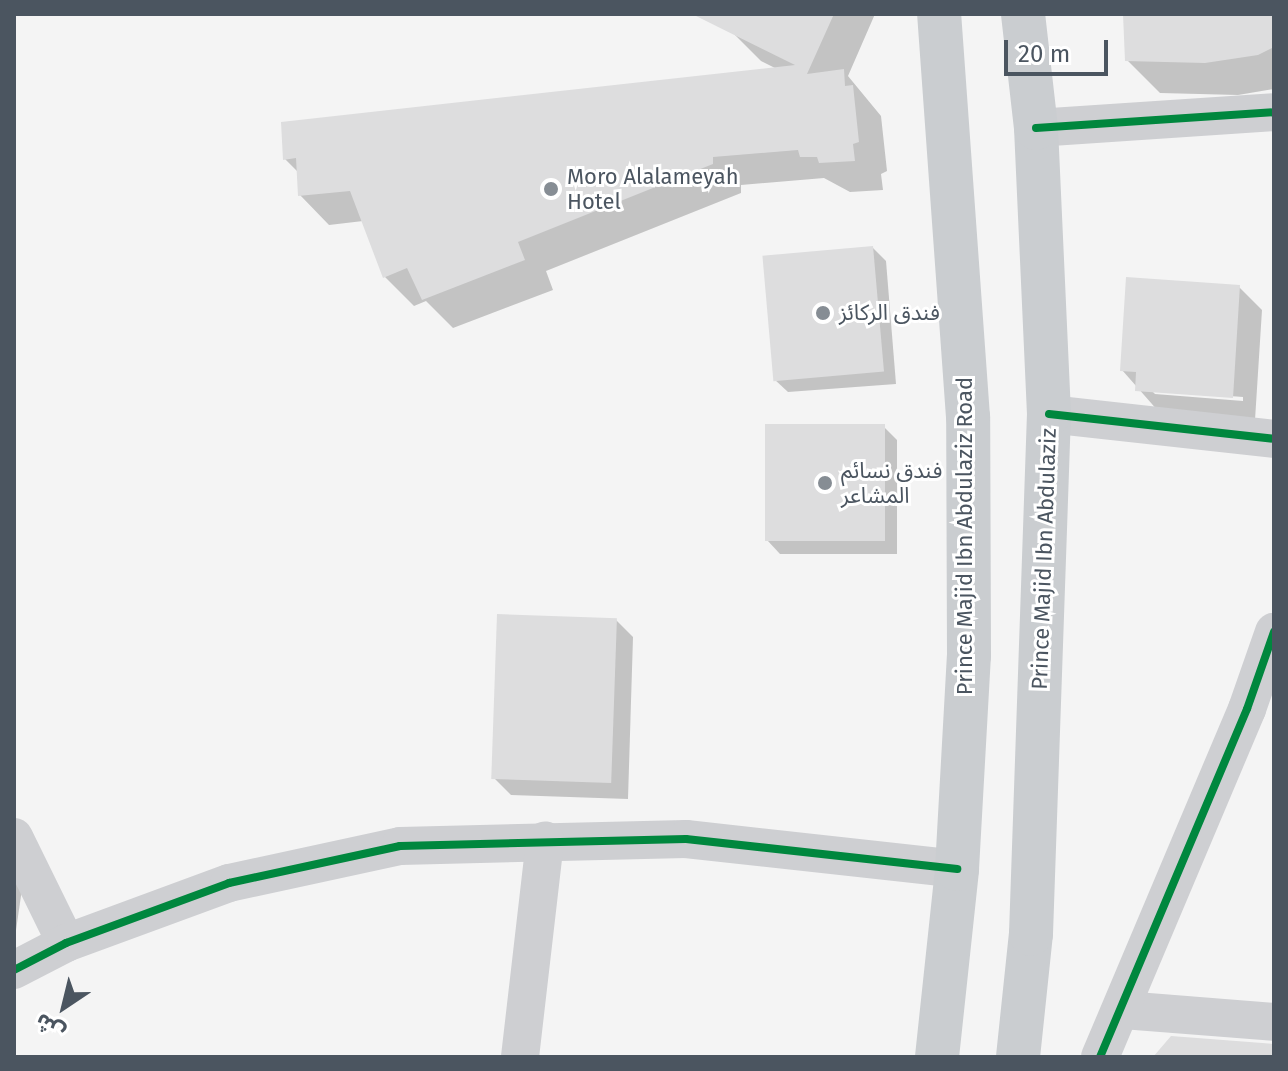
<!DOCTYPE html>
<meta charset="utf-8">
<style>
body{margin:0}
#map{position:relative;width:1288px;height:1071px;overflow:hidden;background:#f4f4f4;font-family:"Fira Sans","Noto Sans Arabic",sans-serif}
div>[style]{position:absolute}
.shadow>*{inset:0;background:#0003}
.building>*{inset:0;background:#ddddde;transform-origin:0 0}
.minor>*{height:38px;margin:-19px;padding:0 19px;transform-origin:19px;border-radius:19px;background:#cecfd2}
.major>*{height:44px;margin:-22px;padding:0 22px;transform-origin:22px;border-radius:22px;background:#cacdd0}
.cycleway>*{height:8px;margin:-4px;padding:0 4px;transform-origin:4px;border-radius:4px;background:#00873e}
.dots>*{width:22px;height:22px;translate:-50% -50%;box-sizing:border-box;border:4px solid #fff;border-radius:50%}
span{translate:-50% -50%;white-space:nowrap;text-align:center;line-height:1.15;-webkit-text-stroke:6px #fff;paint-order:stroke}
.poi-label{font-size:22px;color:#4b5560}
.left{translate:0 -50%;text-align:left}
.street-label{font-size:22px;color:#4b5560}
.frame{position:absolute;inset:0;border:16px solid #4b5560;pointer-events:none}
.north{position:absolute;left:24px;top:967px;width:80px;height:80px;-webkit-text-stroke:6px #fff;paint-order:stroke;rotate:215deg;font-size:22px;font-weight:700;line-height:32px;text-align:center;color:#4b5560}
.north::after{content:'';display:block;margin:auto;width:28px;height:36px;background:#4b5560;clip-path:polygon(50% 0,100% 100%,50% 72%,0 100%)}
.scale{position:absolute;left:1004px;top:40px;width:104px;height:36px;box-sizing:border-box;border:4px solid #4b5560;border-top:0;padding-left:10px;font-size:24px;line-height:28px;white-space:nowrap;color:#4b5560;-webkit-text-stroke:6px #fff;paint-order:stroke}
</style>
<div id="map">
<div class="shadow">
<i style="clip-path:polygon(734px 14px,875px 14px,848px 76px,881px 116px,887px 171px,881px 174px,883px 190px,850px 192px,824px 178px,741px 185px,741px 193px,546px 271px,553px 290px,453px 328px,426px 301px,414px 306px,385px 277px,363px 221px,329px 225px,300px 195px,299px 173px,285px 159px,777px 69px,761px 61px,732px 32px)"></i>
<i style="clip-path:polygon(1125px 14px,1274px 14px,1274px 89px,1238px 95px,1160px 93px,1127px 60px)"></i>
<i style="clip-path:polygon(873px 248px,886px 261px,896px 384px,788px 392px,774px 379px)"></i>
<i style="clip-path:polygon(evenodd,1239px 287px,1262px 310px,1255px 420px,1159px 412px,1122px 370px,1239px 287px,1151px 390px,1243px 397px,1243px 401px,1155px 394px,1151px 390px)"></i>
<i style="clip-path:polygon(884px 427px,897px 440px,897px 554px,780px 554px,767px 540px)"></i>
<i style="clip-path:polygon(616px 620px,633px 637px,628px 799px,511px 795px,494px 778px)"></i>
<i style="clip-path:polygon(14px 877px,22px 889px,14px 944px)"></i>
</div>
<div class="building">
<i style="clip-path:polygon(692px 14px,834px 14px,807px 74px,844px 69px,845px 86px,853px 85px,859px 142px,853px 144px,855px 161px,819px 163px,817px 157px,800px 157px,798px 150px,713px 157px,713px 164px,518px 242px,525px 260px,422px 300px,407px 268px,383px 278px,350px 191px,298px 196px,296px 158px,283px 160px,281px 122px,795px 65px)"></i>
<i style="clip-path:polygon(1123px 14px,1274px 14px,1274px 47px,1258px 55px,1205px 63px,1125px 61px)"></i>
<i style="left:873px;top:246px;width:126px;height:111px;rotate:85deg"></i>
<i style="clip-path:polygon(1126px 277px,1240px 285px,1233px 398px,1135px 391px,1136px 372px,1120px 371px)"></i>
<i style="left:765px;top:424px;width:120px;height:117px"></i>
<i style="left:497px;top:614px;width:120px;height:165px;rotate:2deg"></i>
<i style="clip-path:polygon(1171px 1036px,1274px 1044px,1274px 1057px,1153px 1057px)"></i>
</div>
<div class="minor">
<i style="left:1036px;top:128px;width:239px;rotate:-3.8deg"></i>
<i style="left:1049px;top:414px;width:226px;rotate:6.3deg"></i>
<i style="left:14px;top:837px;width:118px;rotate:63.9deg"></i>
<i style="left:14px;top:970px;width:59px;rotate:-27.4deg"></i>
<i style="left:66px;top:943px;width:174px;rotate:-20.2deg"></i>
<i style="left:229px;top:883px;width:175px;rotate:-12.2deg"></i>
<i style="left:400px;top:846px;width:286px;rotate:-1.4deg"></i>
<i style="left:686px;top:839px;width:273px;rotate:6.3deg"></i>
<i style="left:1123px;top:1010px;width:151px;rotate:4.5deg"></i>
<i style="left:520px;top:1057px;width:218px;rotate:-83.4deg"></i>
<i style="left:1100px;top:1057px;width:378px;rotate:-67.1deg"></i>
<i style="left:1247px;top:709px;width:82px;rotate:-70.7deg"></i>
</div>
<div class="major">
<i style="left:937px;top:1057px;width:189px;rotate:-83.9deg"></i>
<i style="left:957px;top:869px;width:213px;rotate:-86.8deg"></i>
<i style="left:969px;top:656px;width:239px;rotate:-90.2deg"></i>
<i style="left:968px;top:417px;width:404px;rotate:-94.1deg"></i>
<i style="left:1018px;top:1057px;width:124px;rotate:-84deg"></i>
<i style="left:1031px;top:934px;width:520px;rotate:-88.02deg"></i>
<i style="left:1049px;top:414px;width:286px;rotate:-92.6deg"></i>
<i style="left:1036px;top:128px;width:115px;rotate:-96.5deg"></i>
</div>
<div class="cycleway">
<i style="left:1036px;top:128px;width:239px;rotate:-3.8deg"></i>
<i style="left:1049px;top:414px;width:226px;rotate:6.3deg"></i>
<i style="left:14px;top:970px;width:59px;rotate:-27.4deg"></i>
<i style="left:66px;top:943px;width:174px;rotate:-20.2deg"></i>
<i style="left:229px;top:883px;width:175px;rotate:-12.2deg"></i>
<i style="left:400px;top:846px;width:286px;rotate:-1.4deg"></i>
<i style="left:686px;top:839px;width:273px;rotate:6.3deg"></i>
<i style="left:1100px;top:1057px;width:378px;rotate:-67.1deg"></i>
<i style="left:1247px;top:709px;width:82px;rotate:-70.7deg"></i>
</div>
<div class="dots">
<i style="left:551px;top:189px;background:#868d94"></i>
<i style="left:823px;top:313px;background:#868d94"></i>
<i style="left:825px;top:483px;background:#868d94"></i>
</div>
<div class="poi-label">
<span class="left" style="left:567px;top:189px">Moro Alalameyah<br>Hotel</span>
<span class="left" style="left:839px;top:313px">فندق الركائز</span>
<span class="left" style="left:841px;top:483px">فندق نسائم<br>المشاعر</span>
</div>
<div class="street-label">
<span style="left:965px;top:536px;rotate:-90deg">Prince Majid Ibn Abdulaziz Road</span>
<span style="left:1044px;top:559px;rotate:-88deg">Prince Majid Ibn Abdulaziz</span>
</div>
<div class="frame"></div>
<div class="north">ش</div>
<div class="scale">20 m</div>
</div>
